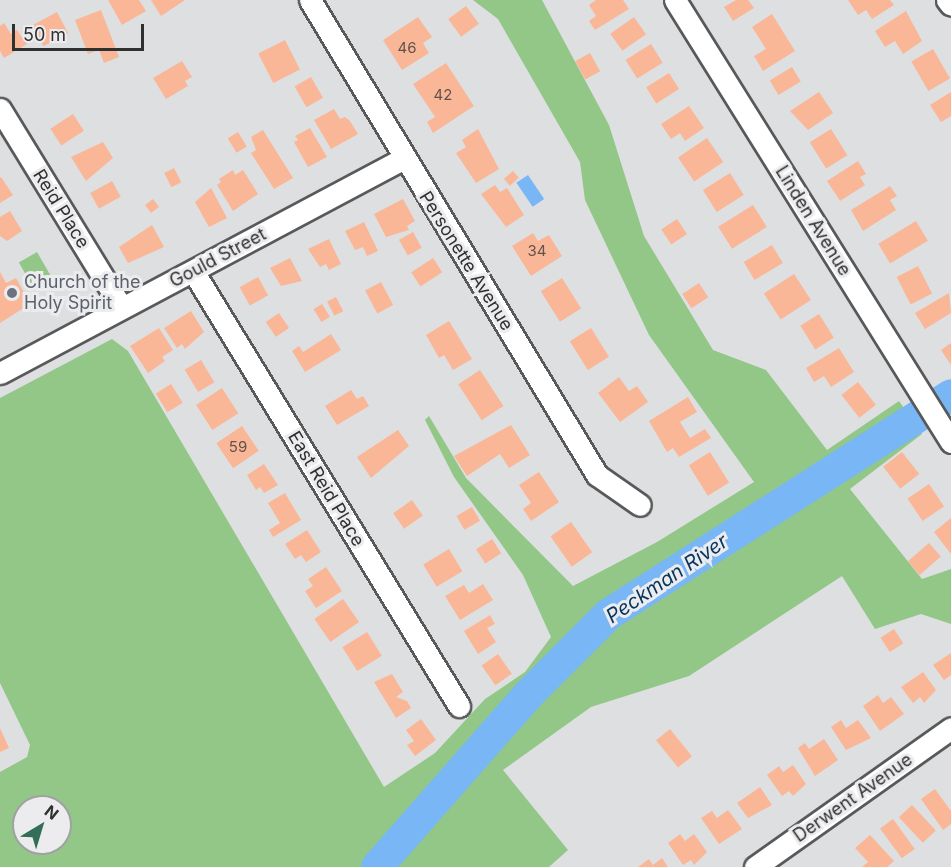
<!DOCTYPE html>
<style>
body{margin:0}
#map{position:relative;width:951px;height:867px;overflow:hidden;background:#dedfe1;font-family:Inter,sans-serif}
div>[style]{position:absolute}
.green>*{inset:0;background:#92c788;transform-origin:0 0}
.water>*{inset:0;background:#78b6f5;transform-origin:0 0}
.river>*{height:32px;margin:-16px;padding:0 16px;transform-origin:16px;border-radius:16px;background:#78b6f5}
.building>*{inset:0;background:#fab797;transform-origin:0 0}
.roads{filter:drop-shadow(2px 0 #58595a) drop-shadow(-2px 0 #58595a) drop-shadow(0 2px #58595a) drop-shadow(0 -2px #58595a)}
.minor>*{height:21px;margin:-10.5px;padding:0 10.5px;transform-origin:10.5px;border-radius:10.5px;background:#fff}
.dots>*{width:16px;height:16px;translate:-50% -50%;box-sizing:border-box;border:3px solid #ececee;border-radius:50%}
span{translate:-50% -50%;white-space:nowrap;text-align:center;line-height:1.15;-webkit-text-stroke:6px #ececee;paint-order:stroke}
.number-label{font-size:15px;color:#62524a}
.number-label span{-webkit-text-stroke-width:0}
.street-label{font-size:18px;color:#2f3030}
.worship-label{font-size:18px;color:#5b616d}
.left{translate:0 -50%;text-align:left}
.water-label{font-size:20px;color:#06365e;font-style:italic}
.north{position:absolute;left:12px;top:795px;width:60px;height:60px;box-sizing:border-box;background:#ececee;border:2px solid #a0a1a2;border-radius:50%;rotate:38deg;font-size:16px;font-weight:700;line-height:24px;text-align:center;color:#2f3030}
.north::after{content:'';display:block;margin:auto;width:21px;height:27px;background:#326e58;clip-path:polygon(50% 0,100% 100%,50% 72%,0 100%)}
.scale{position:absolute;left:12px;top:24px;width:132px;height:27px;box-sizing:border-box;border:3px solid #2f3030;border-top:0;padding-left:8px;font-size:18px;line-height:21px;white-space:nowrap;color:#2f3030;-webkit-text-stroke:4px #ececee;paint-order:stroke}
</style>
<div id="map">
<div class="green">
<i style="clip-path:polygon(evenodd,473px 0,542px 0,609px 125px,644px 236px,713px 350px,766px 370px,827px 450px,899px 401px,922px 434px,850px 489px,922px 579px,951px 569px,951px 624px,921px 614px,875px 629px,842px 576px,689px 676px,591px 707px,503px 770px,568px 850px,549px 867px,0 867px,0 772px,27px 757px,30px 745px,0 683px,0 398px,112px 339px,128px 351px,384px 787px,435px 753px,485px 699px,525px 672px,551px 637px,523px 575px,454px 477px,425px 420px,429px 416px,466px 478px,573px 586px,657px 542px,754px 482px,649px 335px,585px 200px,580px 162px,498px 19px,473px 0,24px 807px,60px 807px,60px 843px,24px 843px,24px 807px)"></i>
<i style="left:37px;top:252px;width:32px;height:21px;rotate:60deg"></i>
</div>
<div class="water">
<i style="left:528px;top:175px;width:29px;height:14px;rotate:56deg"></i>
</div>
<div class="river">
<i style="left:377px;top:867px;width:229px;rotate:-48.7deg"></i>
<i style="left:528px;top:695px;width:115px;rotate:-45deg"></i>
<i style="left:609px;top:614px;width:406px;rotate:-32.6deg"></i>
</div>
<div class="building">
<i style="clip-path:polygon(108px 0,139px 0,146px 11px,122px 25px)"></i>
<i style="clip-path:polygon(151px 0,185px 0,161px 16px)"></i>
<i style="clip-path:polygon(596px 0,623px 0,629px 9px,595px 30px,589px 21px,596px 16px,589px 5px)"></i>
<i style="clip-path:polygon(736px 0,748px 0,754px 8px,733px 21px,724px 7px)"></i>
<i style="clip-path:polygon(848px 0,890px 0,894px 5px,872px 19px,866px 10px,858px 15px)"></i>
<i style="left:466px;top:6px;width:22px;height:22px;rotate:54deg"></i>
<i style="clip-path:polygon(101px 10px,119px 57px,104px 63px,99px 50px,88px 54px,75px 20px)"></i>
<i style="clip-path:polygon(906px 11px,922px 41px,903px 54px,895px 41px,885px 47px,875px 31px)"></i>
<i style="left:57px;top:12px;width:24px;height:28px;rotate:62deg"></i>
<i style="clip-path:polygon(772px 14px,795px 51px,763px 71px,754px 56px,766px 49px,752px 27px)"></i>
<i style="clip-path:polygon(418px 17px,432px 37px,423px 43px,429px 53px,402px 70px,383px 40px)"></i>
<i style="left:634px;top:17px;width:21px;height:29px;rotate:55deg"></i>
<i style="clip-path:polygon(4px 23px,11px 34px,17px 30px,27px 44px,4px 58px,0 51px,0 26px)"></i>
<i style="left:285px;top:40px;width:33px;height:30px;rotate:63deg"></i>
<i style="left:651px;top:44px;width:22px;height:30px;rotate:58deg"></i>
<i style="left:933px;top:49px;width:34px;height:25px;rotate:60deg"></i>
<i style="left:590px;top:53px;width:21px;height:17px;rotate:61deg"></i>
<i style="clip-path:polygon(182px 61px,192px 77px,185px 81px,188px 86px,166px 99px,153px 78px)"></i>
<i style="clip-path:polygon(446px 63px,474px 106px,433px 133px,427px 122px,435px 117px,413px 84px)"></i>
<i style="left:792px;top:67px;width:17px;height:26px;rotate:59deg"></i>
<i style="left:669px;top:73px;width:19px;height:27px;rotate:58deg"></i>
<i style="left:311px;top:77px;width:24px;height:19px;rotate:60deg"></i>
<i style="clip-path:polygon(819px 92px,833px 113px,808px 130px,790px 111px)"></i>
<i style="clip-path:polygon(951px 92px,951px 116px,941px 122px,930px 105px)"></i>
<i style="clip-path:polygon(689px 106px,704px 128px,685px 141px,680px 133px,671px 139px,661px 124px)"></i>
<i style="clip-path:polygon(334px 109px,340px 119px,345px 117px,350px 121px,358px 134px,331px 149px,314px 120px)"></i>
<i style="left:73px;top:114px;width:20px;height:27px;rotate:57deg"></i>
<i style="clip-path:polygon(310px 128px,327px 157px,308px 167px,294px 142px,298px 140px,295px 136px)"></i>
<i style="clip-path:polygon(478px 129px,499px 169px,476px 183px,456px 153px,466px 147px,462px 140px)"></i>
<i style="left:831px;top:129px;width:31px;height:25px;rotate:58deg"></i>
<i style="clip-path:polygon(263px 130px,293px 178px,274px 189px,251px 153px,256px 150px,251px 137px)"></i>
<i style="left:238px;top:132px;width:17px;height:12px;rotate:59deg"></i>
<i style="left:707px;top:138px;width:29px;height:35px;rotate:56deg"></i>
<i style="clip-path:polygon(103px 142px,113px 158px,86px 181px,71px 157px)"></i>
<i style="clip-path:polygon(858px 161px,866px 174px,860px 177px,865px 185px,840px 201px,827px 181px)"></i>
<i style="left:174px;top:168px;width:16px;height:11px;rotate:63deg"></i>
<i style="clip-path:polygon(233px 170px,235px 175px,243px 170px,258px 194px,233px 211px,217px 185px,221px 182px,219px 179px)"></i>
<i style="left:513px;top:171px;width:9px;height:12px;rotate:49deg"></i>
<i style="left:730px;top:173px;width:26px;height:32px;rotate:58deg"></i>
<i style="clip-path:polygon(1px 177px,13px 195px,0 203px,0 178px)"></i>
<i style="left:112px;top:181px;width:18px;height:25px;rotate:61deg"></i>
<i style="clip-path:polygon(495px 185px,500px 192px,507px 188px,524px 215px,506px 227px,481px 194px)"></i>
<i style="clip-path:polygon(890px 186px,897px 196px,890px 200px,896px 210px,863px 231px,851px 210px)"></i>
<i style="clip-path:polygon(211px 188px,227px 218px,209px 227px,195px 202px)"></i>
<i style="left:153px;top:199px;width:10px;height:10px;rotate:53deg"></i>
<i style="clip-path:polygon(403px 199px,415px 221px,407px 226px,409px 230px,386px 237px,374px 214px)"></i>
<i style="left:753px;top:205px;width:26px;height:41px;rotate:58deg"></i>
<i style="clip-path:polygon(10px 211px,22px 231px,7px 241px,0 236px,0 217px)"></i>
<i style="left:677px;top:219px;width:18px;height:19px;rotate:56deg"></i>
<i style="left:916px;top:221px;width:23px;height:44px;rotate:59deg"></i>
<i style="clip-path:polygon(364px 222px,378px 251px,367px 256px,363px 247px,355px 250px,345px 231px)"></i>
<i style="clip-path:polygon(152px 225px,164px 247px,128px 263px,119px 247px)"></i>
<i style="left:413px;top:232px;width:18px;height:16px;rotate:61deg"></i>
<i style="clip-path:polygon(533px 233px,538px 241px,549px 235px,562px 256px,531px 276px,512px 246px)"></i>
<i style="clip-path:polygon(329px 239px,341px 264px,329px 270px,326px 264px,320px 267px,308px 249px)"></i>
<i style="left:772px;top:245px;width:21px;height:33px;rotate:59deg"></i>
<i style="clip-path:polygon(290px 258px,302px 281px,281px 286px,270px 268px)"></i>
<i style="left:433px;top:258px;width:17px;height:26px;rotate:57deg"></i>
<i style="left:918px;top:266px;width:31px;height:24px;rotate:63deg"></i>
<i style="clip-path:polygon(0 272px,6px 283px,16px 278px,30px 304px,0 323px)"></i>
<i style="left:794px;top:274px;width:31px;height:36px;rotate:57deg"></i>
<i style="left:258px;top:277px;width:21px;height:21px;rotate:61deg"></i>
<i style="left:562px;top:278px;width:36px;height:25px;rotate:58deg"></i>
<i style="left:381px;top:282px;width:26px;height:18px;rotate:62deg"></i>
<i style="left:699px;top:283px;width:17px;height:20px;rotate:57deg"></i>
<i style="clip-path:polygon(949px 293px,951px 313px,925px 329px,915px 313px)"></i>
<i style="left:336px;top:297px;width:16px;height:10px;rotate:63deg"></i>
<i style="left:322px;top:304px;width:15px;height:10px;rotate:58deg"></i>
<i style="clip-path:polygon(191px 311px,204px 332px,185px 349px,182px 344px,177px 348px,164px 328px)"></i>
<i style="left:279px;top:313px;width:18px;height:16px;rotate:56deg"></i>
<i style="left:819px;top:314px;width:28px;height:22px;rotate:58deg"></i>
<i style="clip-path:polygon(449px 321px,472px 359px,453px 370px,444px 355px,439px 358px,426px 335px)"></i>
<i style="clip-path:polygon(159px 328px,173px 350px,162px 357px,165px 361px,148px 373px,130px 346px)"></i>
<i style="left:591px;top:328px;width:34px;height:25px;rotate:58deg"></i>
<i style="clip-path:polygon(331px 334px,341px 350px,305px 372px,292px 351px,299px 346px,303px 352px)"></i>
<i style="clip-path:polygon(951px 343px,951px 365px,941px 350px)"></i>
<i style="clip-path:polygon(839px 348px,854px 372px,831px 387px,824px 376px,814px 382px,806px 368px)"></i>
<i style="left:201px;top:360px;width:26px;height:19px;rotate:59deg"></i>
<i style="left:480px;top:370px;width:43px;height:26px;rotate:57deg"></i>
<i style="clip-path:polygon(619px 377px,629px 391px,637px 386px,648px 402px,620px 422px,598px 393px)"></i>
<i style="left:858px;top:382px;width:29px;height:21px;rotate:52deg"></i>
<i style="left:171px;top:384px;width:22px;height:18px;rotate:58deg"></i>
<i style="left:222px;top:388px;width:30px;height:31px;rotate:57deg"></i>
<i style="clip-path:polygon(351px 390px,357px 399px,363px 396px,369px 406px,337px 425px,325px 406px)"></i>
<i style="clip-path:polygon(688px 397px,697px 412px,680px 422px,690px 438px,705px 429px,711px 438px,679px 457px,673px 448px,667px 452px,649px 421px)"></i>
<i style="clip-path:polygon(511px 425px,530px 455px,509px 468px,500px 454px,467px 476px,454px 456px)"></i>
<i style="left:242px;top:426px;width:30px;height:31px;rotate:56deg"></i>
<i style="clip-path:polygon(398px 430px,409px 446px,371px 478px,357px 457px)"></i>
<i style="left:710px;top:452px;width:36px;height:25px;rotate:58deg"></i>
<i style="left:902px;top:452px;width:28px;height:24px;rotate:52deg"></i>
<i style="clip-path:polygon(264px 464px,278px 485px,264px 493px,260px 487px,256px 490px,247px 475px)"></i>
<i style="clip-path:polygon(539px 472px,559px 502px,531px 521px,523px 509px,531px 503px,519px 485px)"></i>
<i style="left:929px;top:484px;width:27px;height:26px;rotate:56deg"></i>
<i style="clip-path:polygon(285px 493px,301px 520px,273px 537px,269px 530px,280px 523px,268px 503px)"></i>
<i style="left:412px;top:500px;width:19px;height:23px;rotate:55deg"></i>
<i style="left:472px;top:507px;width:16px;height:18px;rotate:60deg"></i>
<i style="clip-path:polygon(951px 518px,951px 554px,934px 532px)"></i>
<i style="left:571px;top:522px;width:37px;height:25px;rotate:55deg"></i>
<i style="clip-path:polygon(307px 530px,321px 552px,306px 562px,301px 555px,295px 559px,285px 544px)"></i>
<i style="left:492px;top:539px;width:17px;height:19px;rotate:57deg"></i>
<i style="left:929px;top:543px;width:18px;height:28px;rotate:49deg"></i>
<i style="left:449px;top:549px;width:26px;height:30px;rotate:59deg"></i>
<i style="clip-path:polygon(326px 567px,342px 591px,316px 608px,305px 591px,313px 586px,308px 579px)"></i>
<i style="clip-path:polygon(483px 584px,493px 600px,460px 620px,445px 596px,464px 585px,469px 593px)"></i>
<i style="left:343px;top:599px;width:28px;height:35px;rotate:55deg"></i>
<i style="clip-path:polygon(490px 615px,495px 624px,487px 628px,496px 642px,478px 654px,464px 631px)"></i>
<i style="left:894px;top:629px;width:17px;height:16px;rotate:57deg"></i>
<i style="left:367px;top:632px;width:28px;height:29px;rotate:58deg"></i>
<i style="clip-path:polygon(951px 653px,951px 675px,944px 680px,933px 665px)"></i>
<i style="left:498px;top:654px;width:24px;height:20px;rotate:55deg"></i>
<i style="clip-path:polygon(923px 672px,936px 690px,924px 703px,920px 697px,913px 703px,901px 687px)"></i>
<i style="clip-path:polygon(392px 674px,403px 692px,396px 697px,407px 701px,411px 708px,396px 718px,374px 682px)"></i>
<i style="clip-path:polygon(878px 695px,883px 703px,891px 697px,904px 714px,880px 731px,863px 706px)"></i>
<i style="clip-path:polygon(421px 719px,436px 740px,415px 756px,407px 745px,414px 741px,406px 730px)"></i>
<i style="clip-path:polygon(841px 720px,846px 728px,858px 720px,871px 738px,846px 750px,831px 727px)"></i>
<i style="clip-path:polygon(0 728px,9px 748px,0 752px)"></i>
<i style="left:670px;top:729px;width:35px;height:18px;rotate:51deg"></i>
<i style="clip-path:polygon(824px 739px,838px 760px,815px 776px,798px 748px,805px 743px,809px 749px)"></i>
<i style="clip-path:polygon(793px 765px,806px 784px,793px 796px,789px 791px,782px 796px,767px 775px,779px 766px,783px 772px)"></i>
<i style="clip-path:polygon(760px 787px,772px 805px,748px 818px,737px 803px)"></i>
<i style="clip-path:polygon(935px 789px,951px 811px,951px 824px,943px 830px,921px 799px)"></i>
<i style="left:912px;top:805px;width:35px;height:18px;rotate:47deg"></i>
<i style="clip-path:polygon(728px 810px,742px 829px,719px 844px,701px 818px,712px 811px,717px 818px)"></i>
<i style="left:893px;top:819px;width:37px;height:16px;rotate:54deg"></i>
<i style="clip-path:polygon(680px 834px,685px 841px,694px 834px,707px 852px,694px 865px,691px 860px,683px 865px,668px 843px)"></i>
<i style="clip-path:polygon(870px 835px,894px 861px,887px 867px,862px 867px,868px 862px,855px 848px)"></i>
<i style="clip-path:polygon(662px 858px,668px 867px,638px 867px,649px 859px,653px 865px)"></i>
</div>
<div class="roads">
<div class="minor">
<i style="left:310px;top:0;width:555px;rotate:58.86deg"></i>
<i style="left:597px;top:475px;width:52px;rotate:34.9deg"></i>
<i style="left:675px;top:0;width:521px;rotate:58.02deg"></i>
<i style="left:947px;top:0;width:6px;rotate:51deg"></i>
<i style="left:0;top:109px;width:233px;rotate:58.5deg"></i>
<i style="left:193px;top:271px;width:510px;rotate:58.55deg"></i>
<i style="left:0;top:373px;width:456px;rotate:-28deg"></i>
<i style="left:755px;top:867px;width:240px;rotate:-35.3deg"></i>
</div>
</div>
<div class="dots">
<i style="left:12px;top:293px;background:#6b7280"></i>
</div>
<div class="number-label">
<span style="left:407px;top:48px">46</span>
<span style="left:443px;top:95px">42</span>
<span style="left:537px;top:251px">34</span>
<span style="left:238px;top:447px">59</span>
</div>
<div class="street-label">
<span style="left:61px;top:209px;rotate:58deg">Reid Place</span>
<span style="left:813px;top:221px;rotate:58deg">Linden Avenue</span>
<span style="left:218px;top:258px;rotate:-28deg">Gould Street</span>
<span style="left:466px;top:261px;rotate:58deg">Personette Avenue</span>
<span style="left:326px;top:489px;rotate:59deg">East Reid Place</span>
<span style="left:853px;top:798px;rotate:-35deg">Derwent Avenue</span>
</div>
<div class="worship-label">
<span class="left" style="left:24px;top:293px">Church of the<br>Holy Spirit</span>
</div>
<div class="water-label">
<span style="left:667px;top:579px;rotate:-34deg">Peckman River</span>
</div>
<div class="north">N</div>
<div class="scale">50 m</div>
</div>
